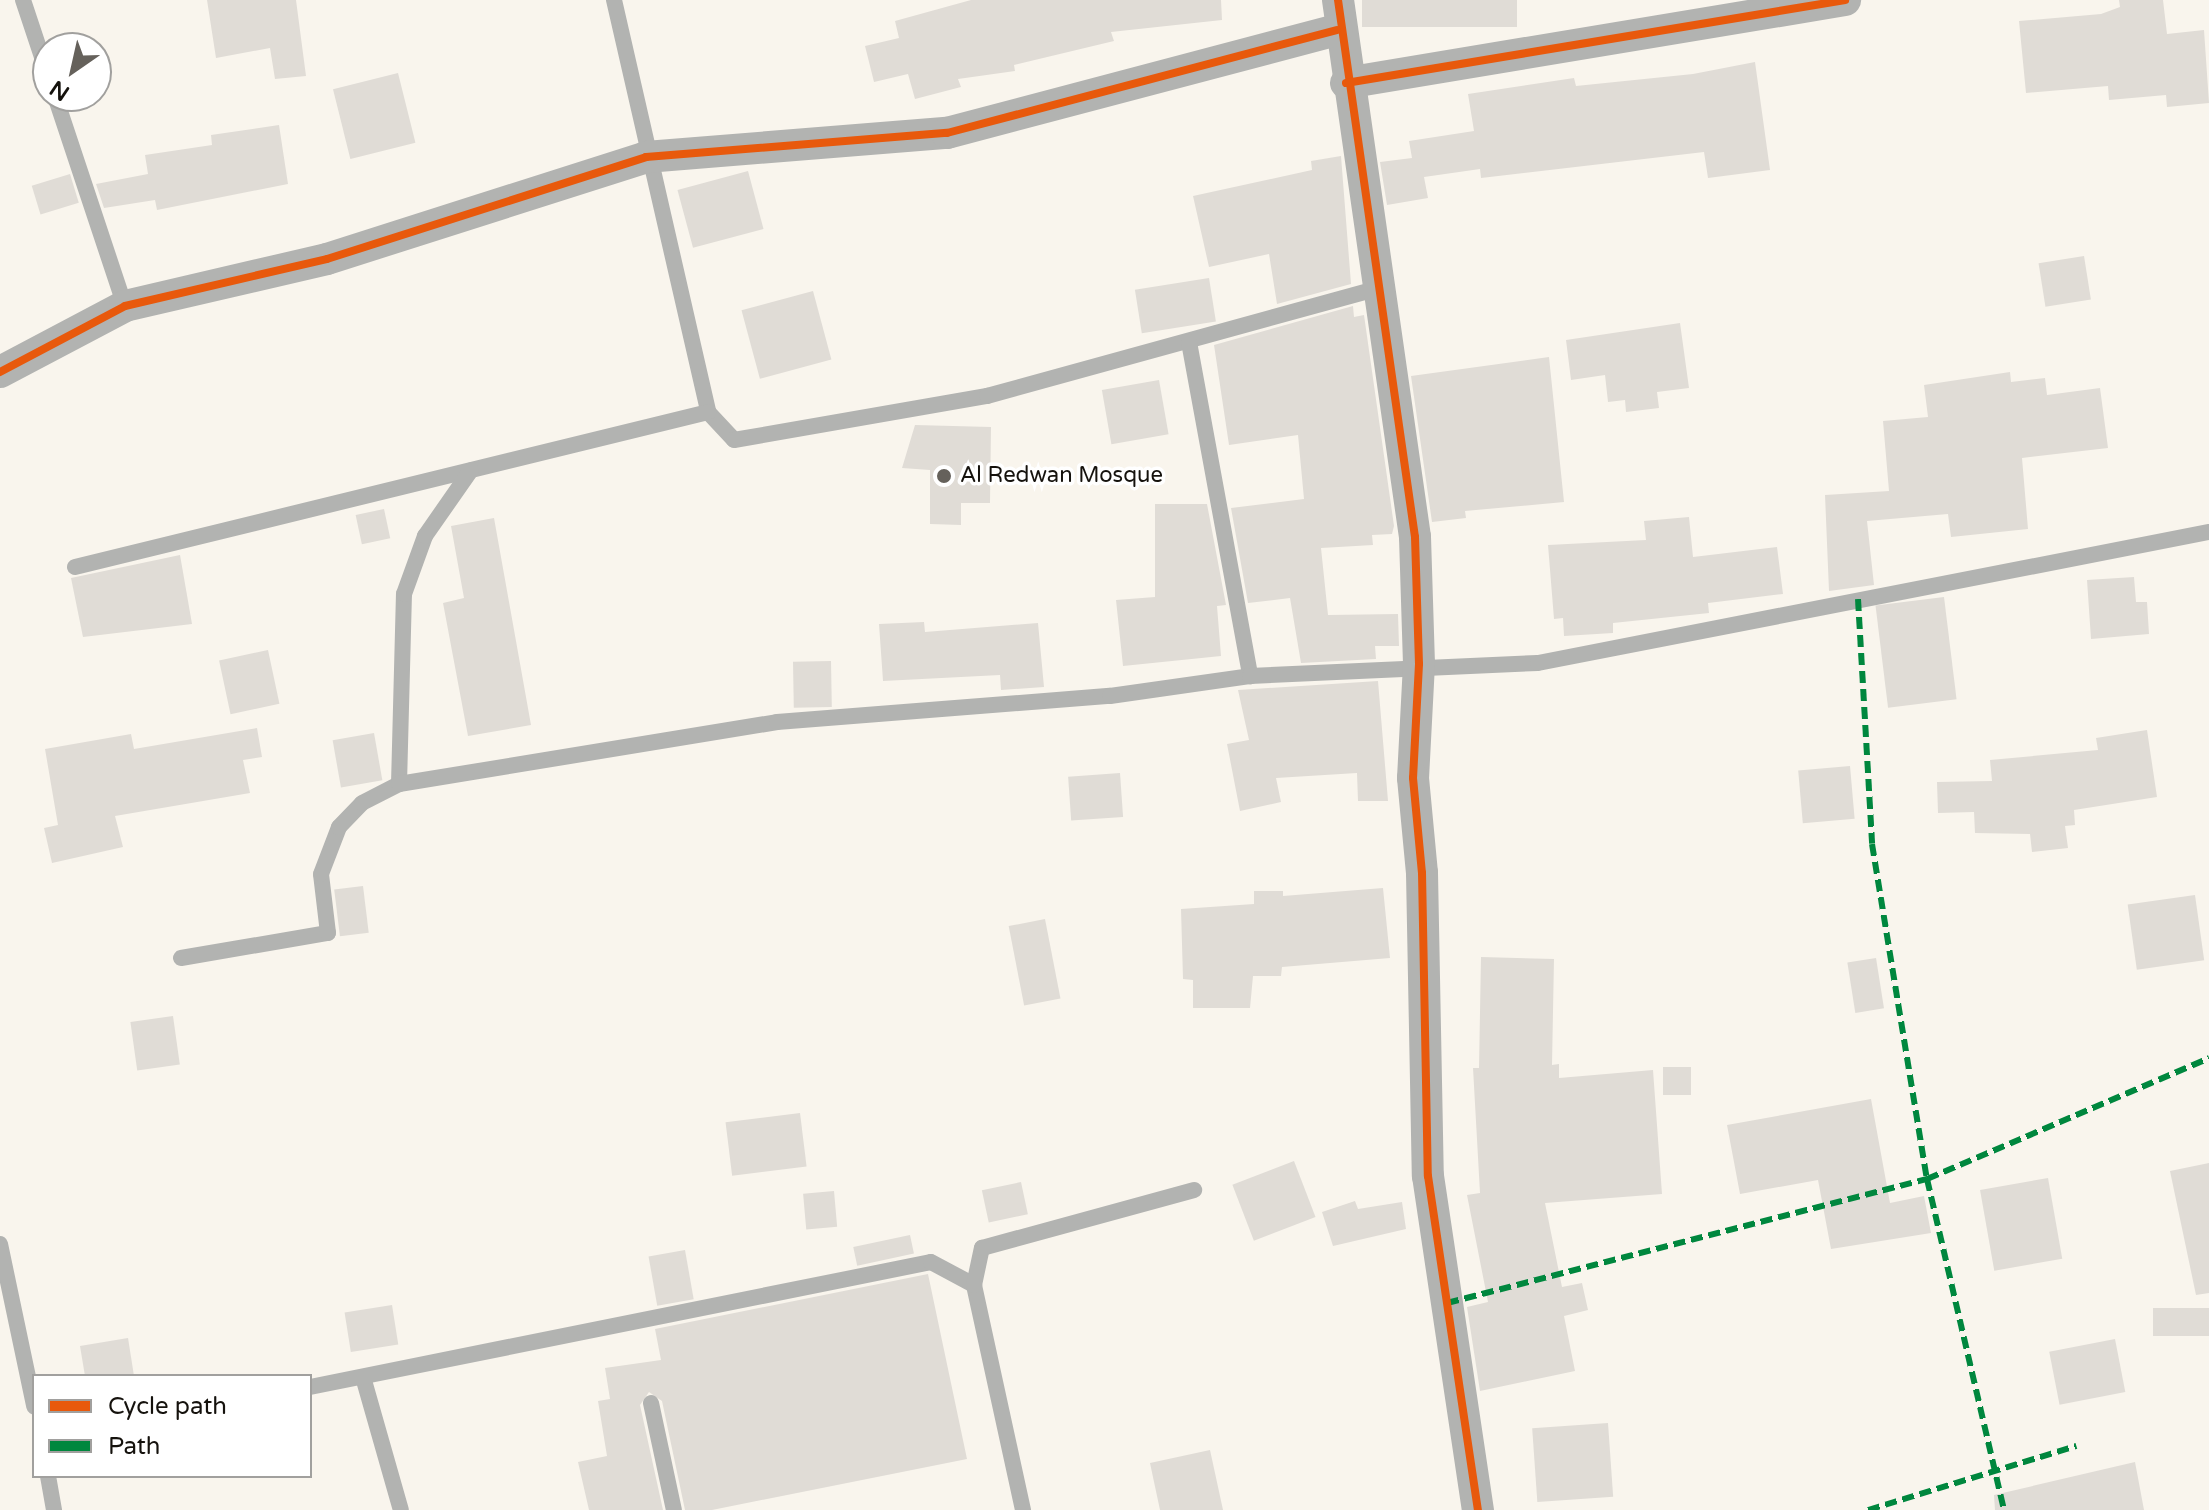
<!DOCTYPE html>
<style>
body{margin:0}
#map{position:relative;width:2209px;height:1510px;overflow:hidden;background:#f9f5ed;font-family:"Varela Round",sans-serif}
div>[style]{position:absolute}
.building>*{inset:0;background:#e0dcd6;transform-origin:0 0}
.service>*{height:16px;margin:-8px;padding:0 8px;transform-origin:8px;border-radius:8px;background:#b2b3b1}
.minor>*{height:32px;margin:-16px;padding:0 16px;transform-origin:16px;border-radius:16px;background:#b2b3b1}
.quiet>*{height:6px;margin-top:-3px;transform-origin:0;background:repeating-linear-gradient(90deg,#00873e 0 12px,transparent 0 18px)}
.cycleway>*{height:8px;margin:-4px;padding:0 4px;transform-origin:4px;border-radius:4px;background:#e8590c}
.dots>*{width:22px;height:22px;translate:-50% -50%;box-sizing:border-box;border:4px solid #fff;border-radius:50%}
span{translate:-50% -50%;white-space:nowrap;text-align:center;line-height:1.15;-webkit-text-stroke:7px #fff;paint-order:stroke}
.poi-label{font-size:22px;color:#15120d}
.left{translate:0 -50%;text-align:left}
.legend{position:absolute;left:32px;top:1374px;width:280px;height:104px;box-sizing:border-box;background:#fff;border:2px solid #a1a09e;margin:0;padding:10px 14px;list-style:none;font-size:24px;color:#15120d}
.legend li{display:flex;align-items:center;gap:16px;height:40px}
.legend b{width:40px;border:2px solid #a1a09e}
.north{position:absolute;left:32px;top:32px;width:80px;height:80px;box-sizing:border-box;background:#fff;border:2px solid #a1a09e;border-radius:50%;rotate:214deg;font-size:22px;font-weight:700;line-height:32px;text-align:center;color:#15120d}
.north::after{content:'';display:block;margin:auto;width:28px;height:36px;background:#65615b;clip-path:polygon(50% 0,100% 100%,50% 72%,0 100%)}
</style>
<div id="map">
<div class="building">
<i style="clip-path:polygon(207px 0,296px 0,306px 76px,275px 79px,270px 48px,216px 58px)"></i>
<i style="clip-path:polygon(971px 0,1221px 0,1222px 20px,1111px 32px,1114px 41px,1014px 65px,1015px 71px,958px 79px,961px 87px,915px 99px,908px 74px,874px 82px,865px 46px,899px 38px,895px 21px)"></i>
<i style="left:1362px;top:0;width:155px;height:27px"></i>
<i style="clip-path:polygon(2119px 0,2163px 0,2167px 34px,2204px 30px,2209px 103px,2167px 107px,2166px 95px,2109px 100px,2108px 86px,2026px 93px,2019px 21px,2101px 14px,2120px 7px)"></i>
<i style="clip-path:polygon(1755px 62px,1770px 170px,1708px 178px,1704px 152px,1481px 178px,1480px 169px,1424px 177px,1428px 198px,1387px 205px,1380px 162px,1412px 158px,1409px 141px,1474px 131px,1468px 94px,1574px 78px,1576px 86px,1693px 74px)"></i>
<i style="left:398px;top:73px;width:72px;height:67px;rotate:76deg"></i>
<i style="clip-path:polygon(279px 125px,288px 184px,157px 210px,155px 200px,104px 208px,96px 184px,148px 174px,145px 155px,212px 145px,211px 135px)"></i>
<i style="clip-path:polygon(1341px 156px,1351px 284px,1277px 304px,1269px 254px,1209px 267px,1193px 196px,1312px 170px,1311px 161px)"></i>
<i style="left:748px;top:171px;width:60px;height:73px;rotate:75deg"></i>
<i style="left:70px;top:174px;width:30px;height:40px;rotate:73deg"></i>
<i style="left:2084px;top:256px;width:44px;height:46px;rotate:81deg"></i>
<i style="left:1209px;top:278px;width:44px;height:75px;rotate:81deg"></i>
<i style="left:813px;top:291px;width:71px;height:74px;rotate:75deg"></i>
<i style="clip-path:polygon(1353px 306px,1354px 317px,1364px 315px,1394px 526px,1392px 534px,1372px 535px,1373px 545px,1321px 548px,1328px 615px,1398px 614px,1399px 646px,1375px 646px,1376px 659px,1301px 663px,1290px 598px,1248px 603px,1231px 508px,1304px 499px,1298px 435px,1229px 445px,1214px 345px)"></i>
<i style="clip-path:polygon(1680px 323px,1689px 388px,1657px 392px,1659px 408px,1626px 412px,1625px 400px,1608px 402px,1605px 375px,1571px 380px,1566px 340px)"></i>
<i style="clip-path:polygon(1549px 357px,1564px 502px,1465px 511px,1466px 518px,1432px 522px,1411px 376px)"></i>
<i style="clip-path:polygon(2010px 372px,2011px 382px,2045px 378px,2047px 395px,2100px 388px,2108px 448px,2022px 458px,2028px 529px,1951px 537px,1948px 514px,1867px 521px,1874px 585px,1829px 591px,1825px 495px,1889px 491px,1883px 421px,1928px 417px,1924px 385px)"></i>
<i style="left:1159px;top:380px;width:55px;height:58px;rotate:80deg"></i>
<i style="clip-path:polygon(915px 425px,991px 427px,990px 503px,961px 503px,961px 525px,930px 524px,930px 470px,902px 468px)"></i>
<i style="clip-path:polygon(1155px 504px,1207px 504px,1226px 605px,1217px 606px,1221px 656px,1123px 666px,1116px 600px,1155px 597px)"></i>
<i style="left:384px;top:509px;width:30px;height:29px;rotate:78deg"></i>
<i style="clip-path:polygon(1689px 517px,1693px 557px,1777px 547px,1783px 594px,1708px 603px,1709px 613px,1613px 623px,1613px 633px,1564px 636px,1563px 618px,1554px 619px,1548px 545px,1646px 540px,1644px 521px)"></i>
<i style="clip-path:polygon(494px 518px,531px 725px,468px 736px,443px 603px,464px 598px,451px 526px)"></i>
<i style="clip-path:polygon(180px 555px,192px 624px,83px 637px,71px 578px)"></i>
<i style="clip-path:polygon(2134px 577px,2136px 602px,2147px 602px,2149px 634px,2091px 639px,2087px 580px)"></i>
<i style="left:1944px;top:597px;width:103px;height:69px;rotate:83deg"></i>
<i style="clip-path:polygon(924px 622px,925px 632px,1038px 623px,1044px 687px,1001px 690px,1000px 675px,883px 681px,879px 624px)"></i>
<i style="left:268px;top:650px;width:55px;height:50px;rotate:78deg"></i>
<i style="left:831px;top:661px;width:46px;height:38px;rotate:89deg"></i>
<i style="clip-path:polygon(1378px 681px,1388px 801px,1358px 801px,1357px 773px,1276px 778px,1281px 802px,1240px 811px,1227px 744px,1249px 740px,1238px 690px)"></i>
<i style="clip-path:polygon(257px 728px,262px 757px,243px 760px,250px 793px,115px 816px,123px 847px,52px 863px,44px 828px,58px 825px,45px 749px,131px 734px,134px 749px)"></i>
<i style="clip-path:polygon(2147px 730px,2157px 797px,2074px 810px,2075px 825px,2065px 826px,2068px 848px,2032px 852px,2030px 834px,1975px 833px,1974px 812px,1938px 813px,1937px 782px,1992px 781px,1990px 760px,2098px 750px,2096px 738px)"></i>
<i style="left:374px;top:733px;width:48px;height:42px;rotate:80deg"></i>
<i style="left:1850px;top:766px;width:53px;height:52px;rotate:85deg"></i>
<i style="left:1120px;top:773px;width:44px;height:52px;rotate:86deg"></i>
<i style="left:363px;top:886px;width:47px;height:29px;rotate:83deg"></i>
<i style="clip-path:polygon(1383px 888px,1390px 958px,1282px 967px,1281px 976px,1253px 976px,1250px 1008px,1193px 1008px,1193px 980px,1183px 979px,1181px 909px,1254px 904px,1254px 891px,1283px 891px,1283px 896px)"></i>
<i style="left:2195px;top:895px;width:66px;height:68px;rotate:82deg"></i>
<i style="left:1045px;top:919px;width:81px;height:37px;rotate:79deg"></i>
<i style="clip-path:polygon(1481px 957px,1554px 959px,1552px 1065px,1559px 1064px,1559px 1078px,1653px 1070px,1662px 1194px,1545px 1203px,1562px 1287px,1582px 1283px,1588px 1310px,1564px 1316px,1575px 1371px,1480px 1391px,1467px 1307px,1488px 1302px,1467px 1195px,1480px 1193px,1473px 1068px,1479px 1068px)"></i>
<i style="left:1876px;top:958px;width:51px;height:29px;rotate:81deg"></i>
<i style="left:173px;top:1016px;width:49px;height:43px;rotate:82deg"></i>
<i style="left:1663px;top:1067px;width:28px;height:28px"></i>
<i style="clip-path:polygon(1871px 1099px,1890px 1203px,1924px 1196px,1931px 1233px,1831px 1249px,1818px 1180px,1740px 1194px,1727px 1125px)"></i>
<i style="left:800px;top:1113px;width:54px;height:75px;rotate:83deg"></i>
<i style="left:1294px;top:1161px;width:60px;height:66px;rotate:69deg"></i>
<i style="clip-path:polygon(2209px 1163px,2209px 1293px,2196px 1295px,2170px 1171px)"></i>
<i style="left:2048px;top:1178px;width:82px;height:69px;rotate:80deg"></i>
<i style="left:1021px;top:1182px;width:33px;height:40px;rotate:78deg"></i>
<i style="left:834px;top:1191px;width:36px;height:31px;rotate:85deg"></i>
<i style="clip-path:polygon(1355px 1201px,1358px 1209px,1402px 1202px,1406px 1229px,1333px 1246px,1322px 1212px)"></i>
<i style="left:910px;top:1235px;width:19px;height:58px;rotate:78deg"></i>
<i style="left:685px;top:1250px;width:50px;height:37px;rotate:80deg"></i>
<i style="clip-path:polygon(928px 1274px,967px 1459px,712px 1510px,685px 1510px,662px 1401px,649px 1392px,640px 1405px,663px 1510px,589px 1510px,578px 1462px,607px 1456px,598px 1401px,610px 1399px,605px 1368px,661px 1360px,655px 1329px)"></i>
<i style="left:392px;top:1305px;width:40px;height:48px;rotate:81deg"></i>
<i style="left:2209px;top:1308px;width:28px;height:56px;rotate:90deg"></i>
<i style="clip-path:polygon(128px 1338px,134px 1376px,85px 1376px,80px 1346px)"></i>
<i style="left:2115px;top:1339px;width:54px;height:67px;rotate:79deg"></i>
<i style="left:1608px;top:1423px;width:74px;height:76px;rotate:86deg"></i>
<i style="clip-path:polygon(1210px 1450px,1223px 1510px,1160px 1510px,1150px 1463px)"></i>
<i style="clip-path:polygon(2135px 1462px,2144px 1510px,1995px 1510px,1994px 1495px)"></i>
</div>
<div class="service">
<i style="left:23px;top:0;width:79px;rotate:71.6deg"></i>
<i style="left:614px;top:0;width:423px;rotate:77.1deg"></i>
<i style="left:708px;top:412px;width:38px;rotate:47deg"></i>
<i style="left:734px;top:440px;width:257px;rotate:-9.9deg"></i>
<i style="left:987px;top:396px;width:406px;rotate:-15.4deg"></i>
<i style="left:55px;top:96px;width:221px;rotate:71.6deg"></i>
<i style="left:1189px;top:342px;width:340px;rotate:79.6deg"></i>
<i style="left:75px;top:567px;width:652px;rotate:-13.76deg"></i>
<i style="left:399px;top:784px;width:190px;rotate:-88.5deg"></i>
<i style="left:404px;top:594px;width:62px;rotate:-70.1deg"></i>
<i style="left:425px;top:536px;width:80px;rotate:-55.1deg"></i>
<i style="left:181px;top:958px;width:149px;rotate:-9.7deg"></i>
<i style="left:328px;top:933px;width:59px;rotate:-96.8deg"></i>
<i style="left:321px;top:874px;width:50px;rotate:-69deg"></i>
<i style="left:339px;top:827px;width:33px;rotate:-46deg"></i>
<i style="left:362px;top:803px;width:42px;rotate:-27.2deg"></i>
<i style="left:399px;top:784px;width:383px;rotate:-9.3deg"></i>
<i style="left:777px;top:722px;width:334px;rotate:-4.5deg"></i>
<i style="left:1110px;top:696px;width:141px;rotate:-8.1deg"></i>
<i style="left:1250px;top:676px;width:288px;rotate:-2.6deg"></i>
<i style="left:1538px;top:663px;width:684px;rotate:-11.05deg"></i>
<i style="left:0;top:1244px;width:166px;rotate:78.1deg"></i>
<i style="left:363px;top:1377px;width:138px;rotate:74.1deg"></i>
<i style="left:310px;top:1387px;width:633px;rotate:-11.38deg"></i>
<i style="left:931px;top:1262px;width:49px;rotate:28.1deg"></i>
<i style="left:651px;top:1403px;width:109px;rotate:77.9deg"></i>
<i style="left:48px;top:1476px;width:35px;rotate:80deg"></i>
<i style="left:1023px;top:1510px;width:230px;rotate:-102.3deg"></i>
<i style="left:974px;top:1285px;width:38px;rotate:-78deg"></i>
<i style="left:982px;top:1248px;width:220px;rotate:-15.3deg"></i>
</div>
<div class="minor">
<i style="left:1338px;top:0;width:542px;rotate:81.84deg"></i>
<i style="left:1415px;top:537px;width:127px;rotate:88.2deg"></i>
<i style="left:1419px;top:664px;width:114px;rotate:93deg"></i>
<i style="left:1413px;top:778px;width:95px;rotate:84.6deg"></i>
<i style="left:1422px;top:873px;width:303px;rotate:88.9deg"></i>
<i style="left:1428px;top:1176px;width:338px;rotate:81.5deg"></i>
<i style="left:1346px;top:83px;width:506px;rotate:-9.44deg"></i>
<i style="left:0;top:372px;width:141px;rotate:-27.8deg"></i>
<i style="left:125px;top:306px;width:207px;rotate:-13.1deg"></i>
<i style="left:327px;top:259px;width:335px;rotate:-17.7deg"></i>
<i style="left:646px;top:157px;width:302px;rotate:-4.6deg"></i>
<i style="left:947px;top:133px;width:403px;rotate:-14.8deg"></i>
</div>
<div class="quiet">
<i style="left:1858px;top:599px;width:245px;rotate:86.7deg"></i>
<i style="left:1872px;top:844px;width:339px;rotate:80.7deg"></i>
<i style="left:1927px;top:1179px;width:340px;rotate:76.9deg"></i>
<i style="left:1447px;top:1303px;width:496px;rotate:-14.5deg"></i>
<i style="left:1927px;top:1179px;width:307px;rotate:-23.2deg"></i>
<i style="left:1868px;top:1510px;width:218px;rotate:-17.1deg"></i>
</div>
<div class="cycleway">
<i style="left:1338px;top:0;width:542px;rotate:81.84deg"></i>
<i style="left:1415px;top:537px;width:127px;rotate:88.2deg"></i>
<i style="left:1419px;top:664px;width:114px;rotate:93deg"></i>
<i style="left:1413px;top:778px;width:95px;rotate:84.6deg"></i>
<i style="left:1422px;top:873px;width:303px;rotate:88.9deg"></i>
<i style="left:1428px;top:1176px;width:338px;rotate:81.5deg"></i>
<i style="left:1346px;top:83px;width:506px;rotate:-9.44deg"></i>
<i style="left:0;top:372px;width:141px;rotate:-27.8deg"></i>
<i style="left:125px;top:306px;width:207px;rotate:-13.1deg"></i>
<i style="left:327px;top:259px;width:335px;rotate:-17.7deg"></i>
<i style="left:646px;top:157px;width:302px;rotate:-4.6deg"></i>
<i style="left:947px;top:133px;width:403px;rotate:-14.8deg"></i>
</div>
<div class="dots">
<i style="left:944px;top:476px;background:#65615b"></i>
</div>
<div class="poi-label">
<span class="left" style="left:960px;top:476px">Al Redwan Mosque</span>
</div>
<ul class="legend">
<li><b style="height:10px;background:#e8590c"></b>Cycle path</li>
<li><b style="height:10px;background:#00873e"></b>Path</li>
</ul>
<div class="north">N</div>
</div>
